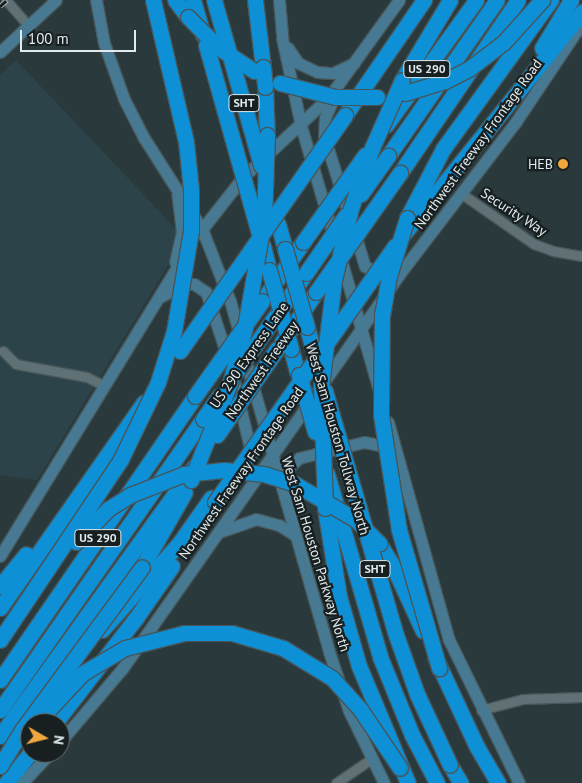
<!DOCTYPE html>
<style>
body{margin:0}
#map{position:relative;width:582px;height:783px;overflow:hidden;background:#29393c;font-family:"PT Sans",sans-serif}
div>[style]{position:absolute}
.built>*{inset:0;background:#2c4449}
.roads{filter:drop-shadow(1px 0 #475558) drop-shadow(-1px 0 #475558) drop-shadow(0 1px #475558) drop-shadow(0 -1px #475558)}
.minor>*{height:9px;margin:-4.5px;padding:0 4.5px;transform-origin:4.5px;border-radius:4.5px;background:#5f7175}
.secondary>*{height:11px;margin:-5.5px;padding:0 5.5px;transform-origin:5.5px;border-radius:5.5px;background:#477a92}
.motorway>*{height:15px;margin:-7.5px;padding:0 7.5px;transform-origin:7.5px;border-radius:7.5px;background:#0e90d6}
.rail>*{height:4.5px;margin-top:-2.25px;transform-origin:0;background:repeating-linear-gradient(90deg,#171f20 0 8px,#aab5b8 0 16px);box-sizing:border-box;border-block:1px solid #aab5b8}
.bridges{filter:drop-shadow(1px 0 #475558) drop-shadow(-1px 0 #475558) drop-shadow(0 1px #475558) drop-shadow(0 -1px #475558)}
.motorway-bridge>*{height:15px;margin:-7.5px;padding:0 7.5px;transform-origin:7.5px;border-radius:7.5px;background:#0e90d6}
.dots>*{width:14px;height:14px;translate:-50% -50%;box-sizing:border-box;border:2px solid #171f20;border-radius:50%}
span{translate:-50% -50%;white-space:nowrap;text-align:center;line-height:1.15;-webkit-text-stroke:4.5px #171f20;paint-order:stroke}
.shield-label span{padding:1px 4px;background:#171f20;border:1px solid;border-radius:4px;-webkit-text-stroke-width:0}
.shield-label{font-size:12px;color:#e1ebed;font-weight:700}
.street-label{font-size:14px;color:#e1ebed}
.poi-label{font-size:14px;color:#e1ebed}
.right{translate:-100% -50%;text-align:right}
.north{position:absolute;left:20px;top:713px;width:50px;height:50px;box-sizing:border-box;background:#171f20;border:1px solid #687172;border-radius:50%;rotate:98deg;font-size:14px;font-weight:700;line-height:20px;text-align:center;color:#e1ebed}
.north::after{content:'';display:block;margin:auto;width:18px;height:22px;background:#efa73e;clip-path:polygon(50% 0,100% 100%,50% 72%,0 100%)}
.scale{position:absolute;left:20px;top:30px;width:116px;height:22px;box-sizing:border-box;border:2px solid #e1ebed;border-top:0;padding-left:6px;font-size:15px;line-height:18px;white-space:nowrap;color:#e1ebed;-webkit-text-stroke:4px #171f20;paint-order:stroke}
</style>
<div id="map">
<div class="built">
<i style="clip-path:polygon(16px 60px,178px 231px,175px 254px,37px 480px,0 475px,0 75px)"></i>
</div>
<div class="roads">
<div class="minor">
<i style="left:6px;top:0;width:35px;rotate:49deg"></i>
<i style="left:462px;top:194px;width:88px;rotate:34.8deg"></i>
<i style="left:534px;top:244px;width:20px;rotate:20deg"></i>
<i style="left:553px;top:251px;width:29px;rotate:10deg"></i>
<i style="left:3px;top:351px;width:18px;rotate:45deg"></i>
<i style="left:16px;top:364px;width:72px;rotate:10.4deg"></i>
<i style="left:87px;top:377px;width:18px;rotate:27deg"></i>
<i style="left:481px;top:710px;width:43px;rotate:-14.7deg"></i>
<i style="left:523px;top:699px;width:59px;rotate:-1.9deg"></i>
<i style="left:336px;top:783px;width:42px;rotate:-34.4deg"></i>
</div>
<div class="secondary">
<i style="left:96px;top:0;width:44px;rotate:79.5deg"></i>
<i style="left:104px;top:43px;width:59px;rotate:70.3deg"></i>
<i style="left:124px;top:99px;width:44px;rotate:62.9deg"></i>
<i style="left:144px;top:138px;width:108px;rotate:57.5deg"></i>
<i style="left:202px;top:229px;width:77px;rotate:68.7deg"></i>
<i style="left:230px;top:301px;width:37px;rotate:74deg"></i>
<i style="left:279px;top:0;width:38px;rotate:85deg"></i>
<i style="left:282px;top:38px;width:90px;rotate:77.8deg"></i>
<i style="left:301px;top:126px;width:118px;rotate:73.7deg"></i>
<i style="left:288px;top:48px;width:18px;rotate:56deg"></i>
<i style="left:298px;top:63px;width:21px;rotate:25deg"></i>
<i style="left:317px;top:72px;width:16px;rotate:4deg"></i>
<i style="left:333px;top:73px;width:23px;rotate:-25deg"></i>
<i style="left:0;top:52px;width:76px;rotate:-42.9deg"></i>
<i style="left:335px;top:95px;width:24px;rotate:114deg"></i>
<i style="left:325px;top:117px;width:19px;rotate:93deg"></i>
<i style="left:324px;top:136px;width:84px;rotate:72.6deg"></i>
<i style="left:354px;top:231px;width:37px;rotate:73deg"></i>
<i style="left:365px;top:266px;width:19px;rotate:28deg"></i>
<i style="left:199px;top:233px;width:71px;rotate:-51.8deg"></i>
<i style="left:243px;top:177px;width:117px;rotate:-42.9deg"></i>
<i style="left:329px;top:97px;width:120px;rotate:-54.2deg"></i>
<i style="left:340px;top:256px;width:136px;rotate:73.8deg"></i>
<i style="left:175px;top:262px;width:31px;rotate:-77deg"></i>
<i style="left:182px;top:232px;width:38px;rotate:-97deg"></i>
<i style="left:160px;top:297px;width:27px;rotate:-28deg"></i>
<i style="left:184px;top:284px;width:10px"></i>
<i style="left:194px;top:284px;width:14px;rotate:34deg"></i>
<i style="left:206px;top:292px;width:67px;rotate:71.8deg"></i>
<i style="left:244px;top:355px;width:309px;rotate:74deg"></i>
<i style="left:329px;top:652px;width:62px;rotate:71.3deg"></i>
<i style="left:349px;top:711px;width:80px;rotate:64.1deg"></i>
<i style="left:232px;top:373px;width:81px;rotate:76.5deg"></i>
<i style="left:388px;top:422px;width:226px;rotate:74.4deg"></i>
<i style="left:449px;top:640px;width:159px;rotate:63.9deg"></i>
<i style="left:282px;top:488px;width:21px;rotate:-73deg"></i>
<i style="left:288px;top:468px;width:15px;rotate:-42deg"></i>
<i style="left:299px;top:458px;width:67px;rotate:-13.8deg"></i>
<i style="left:364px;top:442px;width:16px;rotate:11deg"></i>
<i style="left:380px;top:445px;width:14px;rotate:36deg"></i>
<i style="left:219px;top:532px;width:39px;rotate:-19deg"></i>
<i style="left:256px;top:519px;width:24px;rotate:15deg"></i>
<i style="left:279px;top:525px;width:17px;rotate:33deg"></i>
<i style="left:0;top:556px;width:356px;rotate:-58.5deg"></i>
<i style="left:60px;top:742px;width:96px;rotate:-49.7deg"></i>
<i style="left:122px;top:669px;width:490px;rotate:-54.9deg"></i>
<i style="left:404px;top:268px;width:183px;rotate:-52.6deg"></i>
<i style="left:515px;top:123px;width:120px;rotate:-56.2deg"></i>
<i style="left:22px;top:783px;width:41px;rotate:-47deg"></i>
</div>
<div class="motorway">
<i style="left:175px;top:0;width:21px;rotate:53deg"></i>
<i style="left:193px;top:0;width:36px;rotate:74deg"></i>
<i style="left:255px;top:0;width:67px;rotate:83.2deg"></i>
<i style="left:542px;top:48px;width:56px;rotate:-58.9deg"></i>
<i style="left:402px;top:80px;width:93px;rotate:-59deg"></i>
<i style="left:265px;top:87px;width:48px;rotate:87.6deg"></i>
<i style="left:345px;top:115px;width:140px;rotate:-55.5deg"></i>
<i style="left:386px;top:125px;width:154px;rotate:-54.2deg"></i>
<i style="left:388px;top:156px;width:190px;rotate:-55.1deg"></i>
<i style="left:400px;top:173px;width:209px;rotate:-55.7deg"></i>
<i style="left:407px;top:218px;width:78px;rotate:-62.4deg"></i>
<i style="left:443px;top:149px;width:184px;rotate:-54.1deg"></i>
<i style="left:278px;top:224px;width:26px;rotate:74deg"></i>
<i style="left:401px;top:237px;width:289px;rotate:-51.2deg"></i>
<i style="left:263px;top:246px;width:25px;rotate:76deg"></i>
<i style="left:262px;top:301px;width:72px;rotate:-55.2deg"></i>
<i style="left:274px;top:318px;width:55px;rotate:-54.6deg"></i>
<i style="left:307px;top:327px;width:23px;rotate:75deg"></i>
<i style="left:282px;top:342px;width:60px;rotate:-55.8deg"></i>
<i style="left:291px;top:349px;width:23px;rotate:75deg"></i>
<i style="left:327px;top:474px;width:191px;rotate:73.8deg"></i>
<i style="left:380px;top:657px;width:84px;rotate:67.7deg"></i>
<i style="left:412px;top:735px;width:54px;rotate:62.5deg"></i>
<i style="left:325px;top:508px;width:89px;rotate:81deg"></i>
<i style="left:339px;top:596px;width:73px;rotate:74.1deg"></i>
<i style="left:359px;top:666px;width:127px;rotate:67.3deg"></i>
<i style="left:379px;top:543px;width:29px;rotate:59deg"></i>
<i style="left:394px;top:568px;width:69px;rotate:65.3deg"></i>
<i style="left:142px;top:567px;width:86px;rotate:-60.2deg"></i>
<i style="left:0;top:586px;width:41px;rotate:-50.9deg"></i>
<i style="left:0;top:608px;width:251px;rotate:-55deg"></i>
<i style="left:102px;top:630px;width:118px;rotate:-48.4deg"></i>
<i style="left:180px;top:542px;width:54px;rotate:-54.8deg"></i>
<i style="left:435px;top:657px;width:99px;rotate:65deg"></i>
<i style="left:477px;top:747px;width:42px;rotate:59.7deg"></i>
<i style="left:0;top:680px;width:345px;rotate:-55.5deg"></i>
<i style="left:0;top:710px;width:355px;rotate:-55.1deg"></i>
<i style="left:55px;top:723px;width:133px;rotate:-52.4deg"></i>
<i style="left:136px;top:618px;width:63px;rotate:-55.3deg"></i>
<i style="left:0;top:736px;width:333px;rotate:-54.2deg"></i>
<i style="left:450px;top:765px;width:21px;rotate:59deg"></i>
<i style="left:6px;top:783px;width:38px;rotate:-51deg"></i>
</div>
</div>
<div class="rail">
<i style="left:0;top:6px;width:9px;rotate:-41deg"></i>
</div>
<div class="bridges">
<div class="motorway-bridge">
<i style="left:214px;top:0;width:172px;rotate:74.1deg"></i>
<i style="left:188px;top:17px;width:44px;rotate:45deg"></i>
<i style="left:219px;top:48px;width:42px;rotate:33.3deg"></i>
<i style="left:206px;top:45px;width:195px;rotate:74.3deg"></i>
<i style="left:263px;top:67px;width:20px;rotate:84deg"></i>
<i style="left:280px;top:83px;width:57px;rotate:14.3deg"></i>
<i style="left:335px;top:97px;width:42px"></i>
<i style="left:405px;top:93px;width:42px;rotate:-16.7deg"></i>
<i style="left:445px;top:81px;width:28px;rotate:-27deg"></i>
<i style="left:470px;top:68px;width:43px;rotate:-37.4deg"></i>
<i style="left:504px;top:42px;width:57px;rotate:-47.9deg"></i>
<i style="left:361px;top:194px;width:47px;rotate:-54.6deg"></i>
<i style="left:407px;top:218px;width:61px;rotate:107.2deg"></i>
<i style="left:389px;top:276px;width:39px;rotate:100deg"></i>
<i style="left:382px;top:314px;width:101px;rotate:90.6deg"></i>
<i style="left:381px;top:415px;width:116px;rotate:81.1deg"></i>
<i style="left:399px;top:530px;width:144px;rotate:73.8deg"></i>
<i style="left:303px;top:242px;width:107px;rotate:-54.5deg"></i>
<i style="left:285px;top:249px;width:81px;rotate:74.2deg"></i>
<i style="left:269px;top:270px;width:82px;rotate:74.4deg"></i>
<i style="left:306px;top:273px;width:70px;rotate:-55.4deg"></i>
<i style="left:316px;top:292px;width:146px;rotate:-54.8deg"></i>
<i style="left:180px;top:351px;width:288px;rotate:-55deg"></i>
<i style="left:237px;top:371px;width:65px;rotate:-55.1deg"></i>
<i style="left:299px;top:375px;width:59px;rotate:74.3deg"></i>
<i style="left:325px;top:391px;width:254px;rotate:73.8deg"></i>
<i style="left:396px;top:635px;width:63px;rotate:70.4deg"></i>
<i style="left:417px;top:694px;width:78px;rotate:65.1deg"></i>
<i style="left:195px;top:396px;width:116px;rotate:-54.8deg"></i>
<i style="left:203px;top:419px;width:28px;rotate:-55deg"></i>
<i style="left:217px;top:435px;width:105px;rotate:-55.1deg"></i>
<i style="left:191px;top:480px;width:105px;rotate:-68.1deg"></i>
<i style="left:230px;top:383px;width:58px;rotate:-75deg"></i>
<i style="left:245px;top:327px;width:111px;rotate:-80.1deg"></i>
<i style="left:264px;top:218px;width:83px;rotate:-87.9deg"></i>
<i style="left:215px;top:502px;width:313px;rotate:-54.9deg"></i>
<i style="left:325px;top:508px;width:122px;rotate:-91.9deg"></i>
<i style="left:321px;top:386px;width:107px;rotate:-83deg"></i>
<i style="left:334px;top:280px;width:74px;rotate:-76.7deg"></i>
<i style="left:351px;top:208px;width:64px;rotate:-70.7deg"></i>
<i style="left:372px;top:148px;width:74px;rotate:-66.2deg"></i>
<i style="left:76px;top:542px;width:46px;rotate:-45.9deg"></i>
<i style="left:108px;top:509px;width:26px;rotate:-32deg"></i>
<i style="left:130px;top:495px;width:58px;rotate:-21.3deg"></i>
<i style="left:184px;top:474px;width:40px;rotate:-5.7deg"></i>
<i style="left:224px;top:470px;width:40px;rotate:5.7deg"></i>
<i style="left:264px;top:474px;width:33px;rotate:18deg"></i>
<i style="left:295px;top:484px;width:71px;rotate:30.5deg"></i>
<i style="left:356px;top:520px;width:33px;rotate:45deg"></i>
<i style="left:0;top:640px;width:218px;rotate:-56.2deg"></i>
<i style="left:121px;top:459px;width:85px;rotate:-64.3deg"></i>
<i style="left:158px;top:382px;width:53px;rotate:-72.6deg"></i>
<i style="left:174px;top:331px;width:101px;rotate:-80.4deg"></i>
<i style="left:191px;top:231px;width:41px;rotate:-90deg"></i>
<i style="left:191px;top:190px;width:48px;rotate:-95.9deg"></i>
<i style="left:186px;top:142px;width:146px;rotate:-103.1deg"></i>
<i style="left:36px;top:723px;width:69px;rotate:-46.8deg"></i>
<i style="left:83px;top:673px;width:49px;rotate:-30.8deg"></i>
<i style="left:125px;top:648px;width:61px;rotate:-14.3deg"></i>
<i style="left:184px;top:633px;width:48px"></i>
<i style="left:232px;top:633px;width:53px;rotate:16.4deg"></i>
<i style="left:283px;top:648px;width:57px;rotate:31.5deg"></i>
<i style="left:332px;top:678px;width:42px;rotate:47.9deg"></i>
<i style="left:360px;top:709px;width:71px;rotate:55.9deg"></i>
<i style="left:0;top:766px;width:42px;rotate:-58.6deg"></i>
<i style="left:22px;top:730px;width:202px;rotate:-53.6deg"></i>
</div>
</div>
<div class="dots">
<i style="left:563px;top:164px;background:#efa73e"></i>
</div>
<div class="shield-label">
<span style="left:427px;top:69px">US 290</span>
<span style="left:244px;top:103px">SHT</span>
<span style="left:98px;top:538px">US 290</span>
<span style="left:375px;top:569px">SHT</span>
</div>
<div class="street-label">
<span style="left:478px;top:144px;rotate:-54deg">Northwest Freeway Frontage Road</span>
<span style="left:514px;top:212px;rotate:33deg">Security Way</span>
<span style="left:249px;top:355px;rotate:-55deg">US 290 Express Lane</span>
<span style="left:262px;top:370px;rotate:-55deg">Northwest Freeway</span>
<span style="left:338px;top:439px;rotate:74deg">West Sam Houston Tollway North</span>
<span style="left:241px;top:473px;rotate:-55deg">Northwest Freeway Frontage Road</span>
<span style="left:316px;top:554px;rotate:73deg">West Sam Houston Parkway North</span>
</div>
<div class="poi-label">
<span class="right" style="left:553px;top:164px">HEB</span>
</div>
<div class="north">N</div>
<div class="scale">100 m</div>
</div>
